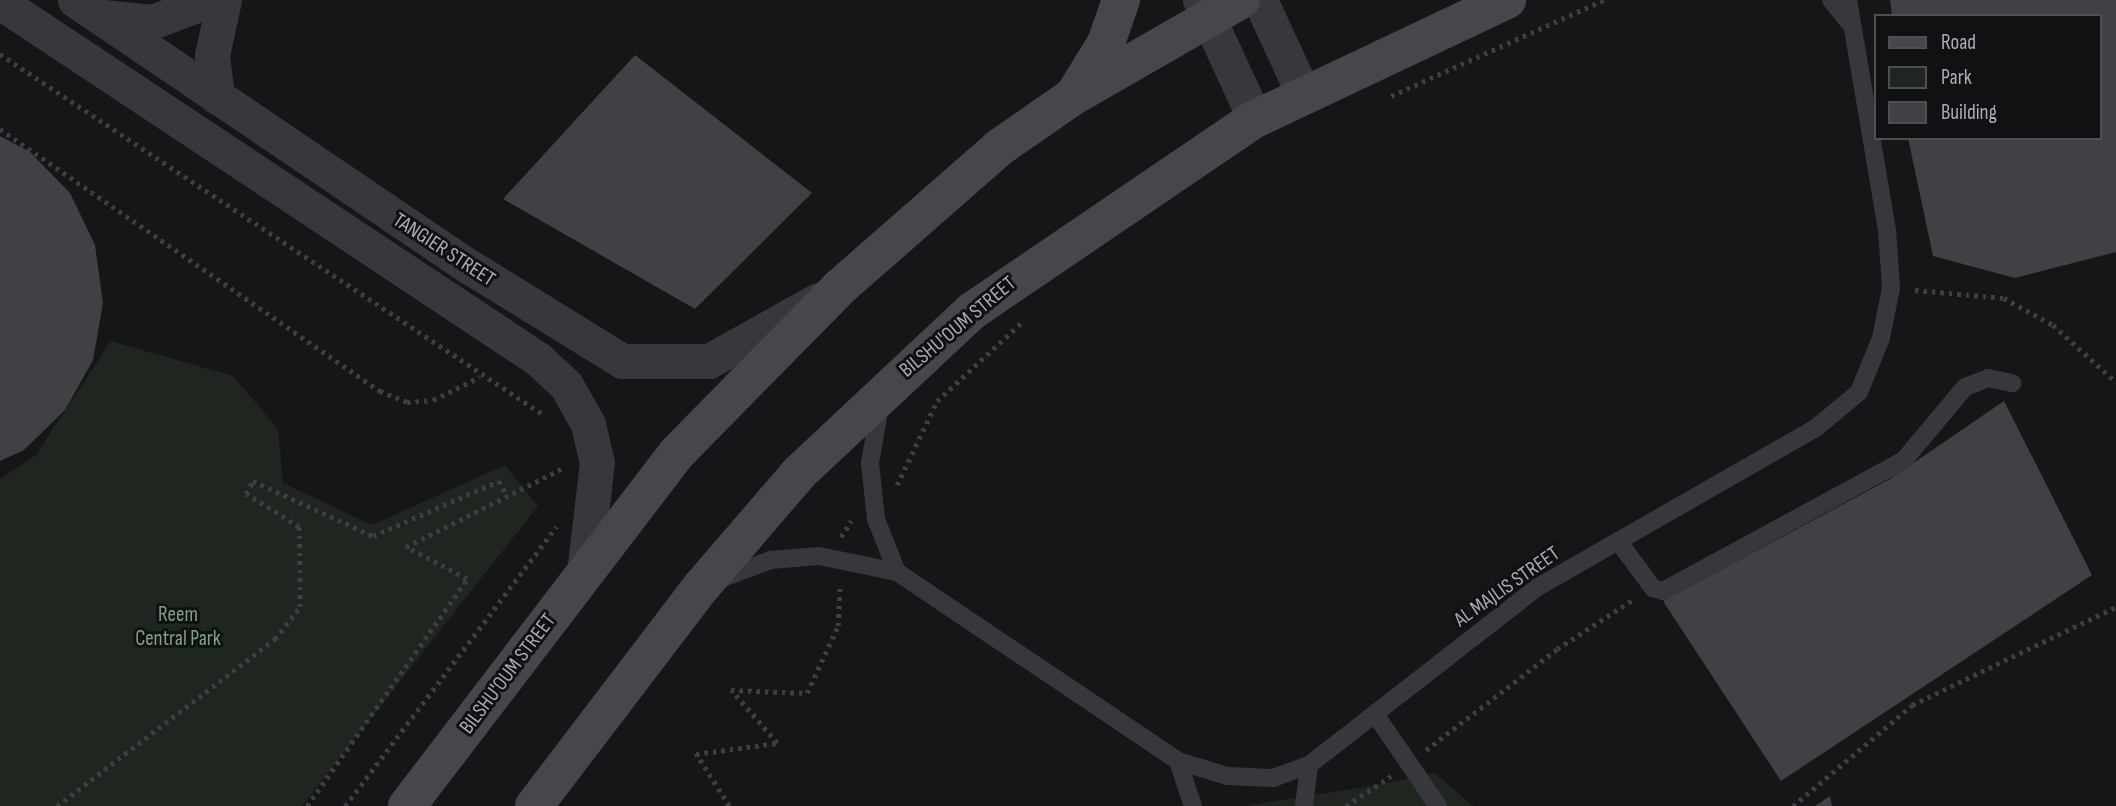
<!DOCTYPE html>
<style>
body{margin:0}
#map{position:relative;width:2116px;height:806px;overflow:hidden;background:#161618;font-family:"Sofia Sans Condensed",sans-serif}
div>[style]{position:absolute}
.green>*{inset:0;background:#1e261f}
.building>*{inset:0;background:#404145}
.path>*{height:4.5px;margin-top:-2.25px;transform-origin:0;background:repeating-linear-gradient(90deg,#3d3f44 0 3.5px,transparent 0 8.5px)}
.lane>*{height:18px;margin:-9px;padding:0 9px;transform-origin:9px;border-radius:9px;background:#37383d}
.street>*{height:35px;margin:-17.5px;padding:0 17.5px;transform-origin:17.5px;border-radius:17.5px;background:#37383d}
.secondary>*{height:38px;margin:-19px;padding:0 19px;transform-origin:19px;border-radius:19px;background:#45474d}
span{translate:-50% -50%;white-space:nowrap;text-align:center;line-height:1.15;-webkit-text-stroke:6px #111113;paint-order:stroke}
.street-label{font-size:21px;color:#a8adb8}
.park-label{font-size:21px;color:#7fa381}
.legend{position:absolute;left:1874px;top:14px;width:228px;height:126px;box-sizing:border-box;background:#111113;border:2px solid #4d4f55;margin:0;padding:9px 12px;list-style:none;font-size:21px;color:#a8adb8}
.legend li{display:flex;align-items:center;gap:14px;height:35px}
.legend b{width:35px;border:2px solid #4d4f55}
</style>
<div id="map">
<div class="green">
<i style="clip-path:polygon(111px 341px,233px 376px,278px 429px,283px 483px,372px 525px,505px 465px,538px 506px,302px 806px,0 806px,0 479px,35px 456px)"></i>
<i style="clip-path:polygon(1435px 773px,1473px 806px,1244px 806px,1359px 788px)"></i>
</div>
<div class="building">
<i style="clip-path:polygon(1890px 0,2116px 0,2116px 252px,2015px 278px,1933px 256px,1908px 138px,2100px 138px,2100px 16px,1892px 16px)"></i>
<i style="clip-path:polygon(635px 55px,812px 193px,695px 309px,503px 199px)"></i>
<i style="clip-path:polygon(0 136px,30px 152px,70px 193px,95px 245px,103px 303px,93px 360px,65px 410px,24px 450px,0 461px)"></i>
<i style="clip-path:polygon(2004px 401px,2092px 575px,1781px 781px,1663px 601px,1890px 479px)"></i>
<i style="clip-path:polygon(1830px 796px,1832px 806px,1815px 806px)"></i>
</div>
<div class="path">
<i style="left:0;top:54px;width:653px;rotate:33.57deg"></i>
<i style="left:1391px;top:96px;width:234px;rotate:-24.3deg"></i>
<i style="left:0;top:129px;width:462px;rotate:34.6deg"></i>
<i style="left:380px;top:391px;width:29px;rotate:22deg"></i>
<i style="left:407px;top:402px;width:26px;rotate:-4deg"></i>
<i style="left:433px;top:400px;width:52px;rotate:-26.1deg"></i>
<i style="left:1915px;top:290px;width:89px;rotate:5.1deg"></i>
<i style="left:2004px;top:298px;width:56px;rotate:28.9deg"></i>
<i style="left:2053px;top:325px;width:85px;rotate:42.1deg"></i>
<i style="left:897px;top:485px;width:93px;rotate:-64.5deg"></i>
<i style="left:937px;top:401px;width:115px;rotate:-42.9deg"></i>
<i style="left:841px;top:537px;width:19px;rotate:-58deg"></i>
<i style="left:1426px;top:750px;width:165px;rotate:-37.6deg"></i>
<i style="left:1557px;top:649px;width:92px;rotate:-33deg"></i>
<i style="left:57px;top:806px;width:275px;rotate:-37.5deg"></i>
<i style="left:275px;top:639px;width:41px;rotate:-52deg"></i>
<i style="left:300px;top:607px;width:80px;rotate:-90.7deg"></i>
<i style="left:299px;top:527px;width:62px;rotate:-148.1deg"></i>
<i style="left:246px;top:494px;width:15px;rotate:-62deg"></i>
<i style="left:253px;top:481px;width:132px;rotate:24.6deg"></i>
<i style="left:373px;top:536px;width:137px;rotate:-23.6deg"></i>
<i style="left:499px;top:481px;width:17px;rotate:62deg"></i>
<i style="left:307px;top:806px;width:278px;rotate:-54.8deg"></i>
<i style="left:467px;top:579px;width:69px;rotate:-152.3deg"></i>
<i style="left:406px;top:547px;width:178px;rotate:-26.7deg"></i>
<i style="left:345px;top:806px;width:350px;rotate:-52.9deg"></i>
<i style="left:729px;top:806px;width:62px;rotate:-122.4deg"></i>
<i style="left:696px;top:754px;width:82px;rotate:-7.7deg"></i>
<i style="left:777px;top:743px;width:70px;rotate:-131deg"></i>
<i style="left:731px;top:690px;width:76px;rotate:2.3deg"></i>
<i style="left:807px;top:693px;width:74px;rotate:-65.2deg"></i>
<i style="left:838px;top:626px;width:42px;rotate:-87.3deg"></i>
<i style="left:1346px;top:806px;width:54px;rotate:-33.7deg"></i>
<i style="left:1793px;top:806px;width:156px;rotate:-40.3deg"></i>
<i style="left:1912px;top:705px;width:226px;rotate:-25.7deg"></i>
</div>
<div class="lane">
<i style="left:1831px;top:0;width:28px;rotate:51deg"></i>
<i style="left:880px;top:406px;width:58px;rotate:100deg"></i>
<i style="left:870px;top:463px;width:56px;rotate:83.9deg"></i>
<i style="left:876px;top:519px;width:57px;rotate:68.4deg"></i>
<i style="left:1618px;top:541px;width:59px;rotate:53.3deg"></i>
<i style="left:1653px;top:588px;width:10px;rotate:17deg"></i>
<i style="left:1663px;top:591px;width:274px;rotate:-28.5deg"></i>
<i style="left:1904px;top:460px;width:95px;rotate:-50.1deg"></i>
<i style="left:1965px;top:387px;width:25px;rotate:-21deg"></i>
<i style="left:1988px;top:378px;width:25px;rotate:12deg"></i>
<i style="left:717px;top:580px;width:58px;rotate:-20.3deg"></i>
<i style="left:771px;top:560px;width:48px;rotate:-4.8deg"></i>
<i style="left:819px;top:556px;width:80px;rotate:11.6deg"></i>
<i style="left:897px;top:572px;width:339px;rotate:33.9deg"></i>
<i style="left:1178px;top:761px;width:51px;rotate:17deg"></i>
<i style="left:1227px;top:776px;width:46px;rotate:2.5deg"></i>
<i style="left:1273px;top:778px;width:38px;rotate:-20deg"></i>
<i style="left:1309px;top:765px;width:290px;rotate:-37.9deg"></i>
<i style="left:1538px;top:587px;width:322px;rotate:-29.8deg"></i>
<i style="left:1817px;top:427px;width:55px;rotate:-39.8deg"></i>
<i style="left:1859px;top:392px;width:58px;rotate:-67.8deg"></i>
<i style="left:1881px;top:338px;width:51px;rotate:-78.7deg"></i>
<i style="left:1891px;top:288px;width:58px;rotate:-93.9deg"></i>
<i style="left:1887px;top:230px;width:233px;rotate:-99.6deg"></i>
<i style="left:1375px;top:714px;width:112px;rotate:55.6deg"></i>
<i style="left:1178px;top:761px;width:47px;rotate:71.6deg"></i>
<i style="left:1304px;top:806px;width:41px;rotate:-83deg"></i>
</div>
<div class="street">
<i style="left:75px;top:0;width:477px;rotate:34.1deg"></i>
<i style="left:470px;top:267px;width:179px;rotate:31.7deg"></i>
<i style="left:622px;top:361px;width:87px"></i>
<i style="left:709px;top:361px;width:125px;rotate:-29.2deg"></i>
<i style="left:1200px;top:0;width:131px;rotate:65.2deg"></i>
<i style="left:1260px;top:0;width:102px;rotate:65.2deg"></i>
<i style="left:0;top:2px;width:646px;rotate:33.57deg"></i>
<i style="left:538px;top:359px;width:38px;rotate:43deg"></i>
<i style="left:566px;top:385px;width:45px;rotate:60.6deg"></i>
<i style="left:588px;top:424px;width:39px;rotate:77deg"></i>
<i style="left:597px;top:462px;width:112px;rotate:96.7deg"></i>
<i style="left:103px;top:17px;width:49px;rotate:5.8deg"></i>
<i style="left:152px;top:22px;width:62px;rotate:-20.8deg"></i>
<i style="left:217px;top:97px;width:42px;rotate:-96.8deg"></i>
<i style="left:212px;top:55px;width:56px;rotate:-77.7deg"></i>
</div>
<div class="secondary">
<i style="left:1076px;top:92px;width:57px;rotate:-58.5deg"></i>
<i style="left:1106px;top:43px;width:46px;rotate:-70.8deg"></i>
<i style="left:407px;top:806px;width:443px;rotate:-52.6deg"></i>
<i style="left:676px;top:454px;width:233px;rotate:-45.5deg"></i>
<i style="left:839px;top:288px;width:214px;rotate:-41.2deg"></i>
<i style="left:1000px;top:147px;width:88px;rotate:-34.8deg"></i>
<i style="left:1072px;top:97px;width:195px;rotate:-29.9deg"></i>
<i style="left:534px;top:806px;width:275px;rotate:-52.7deg"></i>
<i style="left:701px;top:587px;width:152px;rotate:-49.3deg"></i>
<i style="left:800px;top:472px;width:236px;rotate:-43.1deg"></i>
<i style="left:972px;top:311px;width:342px;rotate:-34.2deg"></i>
<i style="left:1255px;top:119px;width:279px;rotate:-25.3deg"></i>
</div>
<div class="street-label">
<span style="left:444px;top:250px;rotate:33deg">TANGIER STREET</span>
<span style="left:958px;top:327px;rotate:-40deg">BILSHU'OUM STREET</span>
<span style="left:1507px;top:587px;rotate:-35deg">AL MAJLIS STREET</span>
<span style="left:508px;top:674px;rotate:-53deg">BILSHU'OUM STREET</span>
</div>
<div class="park-label">
<span style="left:178px;top:627px">Reem<br>Central Park</span>
</div>
<ul class="legend">
<li><b style="height:9px;background:#45474d"></b>Road</li>
<li><b style="height:19px;background:#1e261f"></b>Park</li>
<li><b style="height:19px;background:#404145"></b>Building</li>
</ul>
</div>
